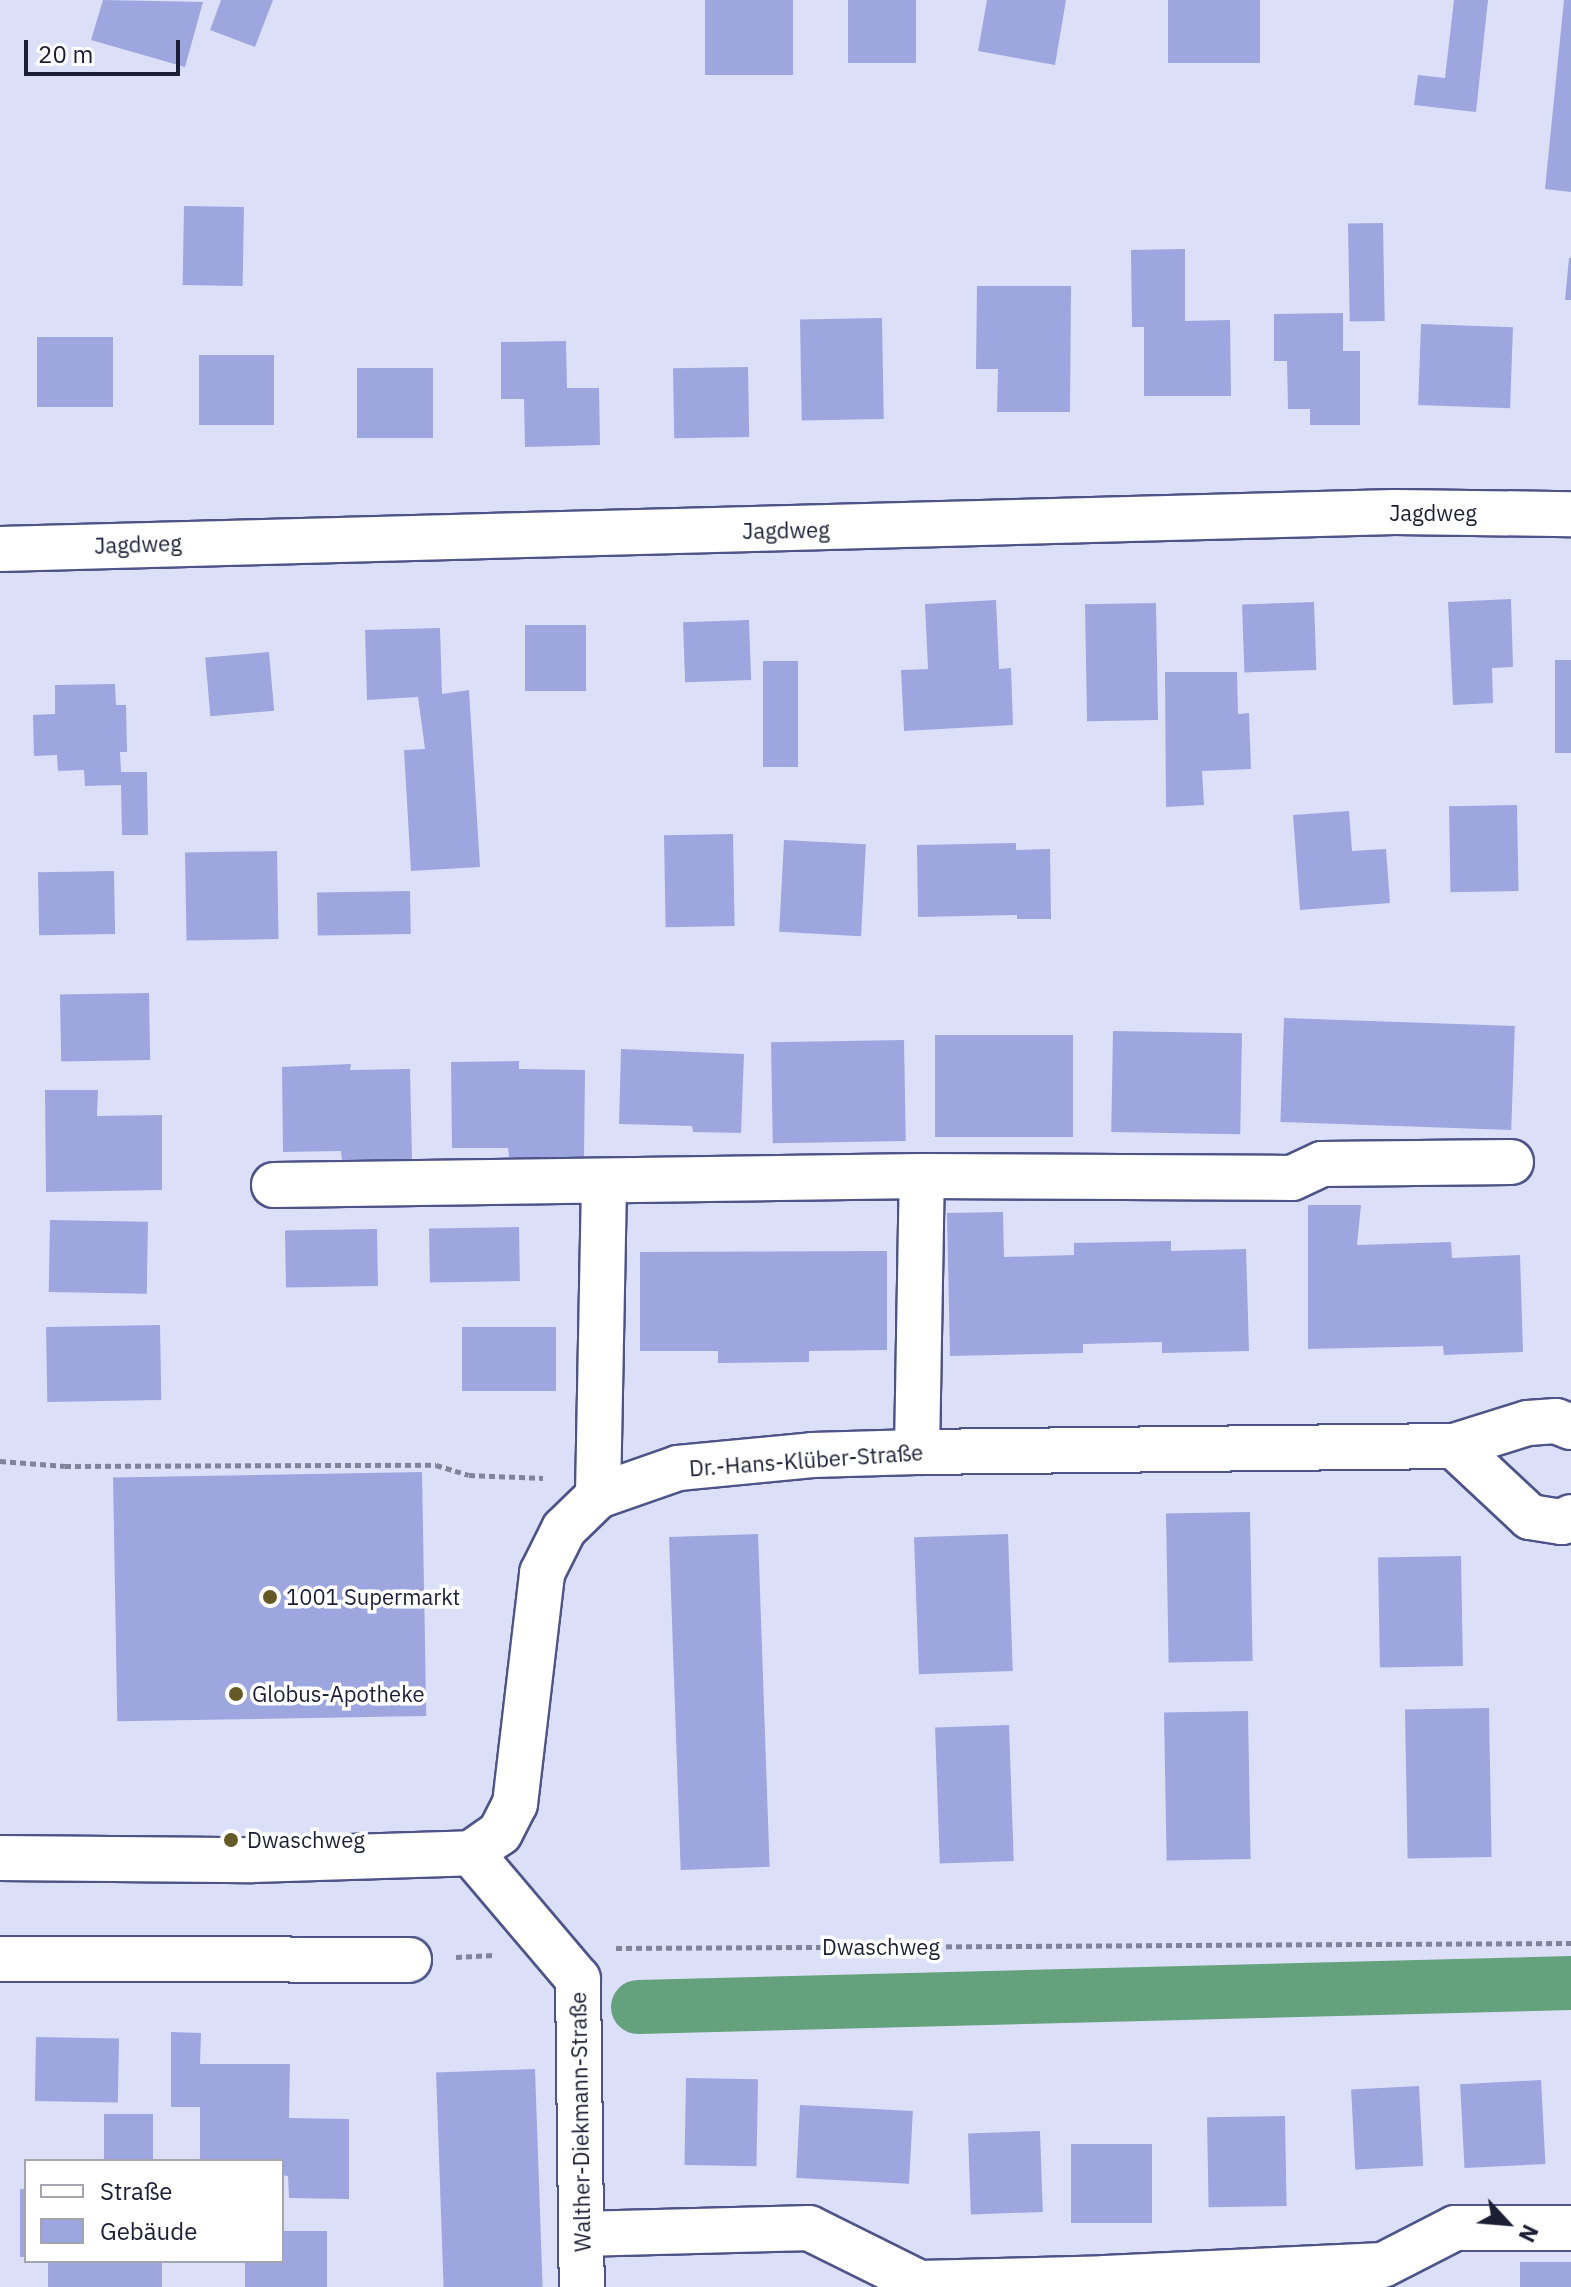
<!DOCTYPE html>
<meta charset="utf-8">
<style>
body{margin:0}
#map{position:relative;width:1571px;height:2287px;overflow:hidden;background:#dbe0f8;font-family:"IBM Plex Sans",sans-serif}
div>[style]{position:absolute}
.canal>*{height:54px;margin:-27px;padding:0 27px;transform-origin:27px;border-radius:27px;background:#66a17e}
.building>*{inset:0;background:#9ea6df;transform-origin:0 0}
.path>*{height:5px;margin-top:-2.5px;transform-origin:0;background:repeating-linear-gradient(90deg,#80849b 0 6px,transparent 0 10px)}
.roads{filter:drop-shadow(2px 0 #4e5487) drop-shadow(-2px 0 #4e5487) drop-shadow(0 2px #4e5487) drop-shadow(0 -2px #4e5487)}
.minor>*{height:44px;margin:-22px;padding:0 22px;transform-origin:22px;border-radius:22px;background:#fff}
.dots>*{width:22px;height:22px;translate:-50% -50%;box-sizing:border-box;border:4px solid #fff;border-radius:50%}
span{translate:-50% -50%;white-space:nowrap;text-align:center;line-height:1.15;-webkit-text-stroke:7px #fff;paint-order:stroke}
.street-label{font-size:22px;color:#1b1e34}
.poi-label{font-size:22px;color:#1b1e34}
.left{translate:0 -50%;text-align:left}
.legend{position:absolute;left:24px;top:2159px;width:260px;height:104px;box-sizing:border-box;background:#fff;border:2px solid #a4a5ae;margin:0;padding:10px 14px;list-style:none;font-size:24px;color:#1b1e34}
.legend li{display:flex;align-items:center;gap:16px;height:40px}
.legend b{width:40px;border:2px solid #a4a5ae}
.north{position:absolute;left:1467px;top:2183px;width:80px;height:80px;-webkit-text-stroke:6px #fff;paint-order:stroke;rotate:116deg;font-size:22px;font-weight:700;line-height:32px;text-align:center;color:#1b1e34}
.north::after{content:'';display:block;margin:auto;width:28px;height:36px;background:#1b1e34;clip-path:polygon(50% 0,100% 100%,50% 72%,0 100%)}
.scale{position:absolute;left:24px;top:40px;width:156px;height:36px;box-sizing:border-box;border:4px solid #1b1e34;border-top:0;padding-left:10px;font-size:24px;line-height:28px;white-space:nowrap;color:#1b1e34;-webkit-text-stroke:6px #fff;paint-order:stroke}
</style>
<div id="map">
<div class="canal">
<i style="left:638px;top:2007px;width:933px;rotate:-1.47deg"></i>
</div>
<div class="building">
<i style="clip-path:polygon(103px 0,203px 2px,185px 67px,91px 40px)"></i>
<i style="clip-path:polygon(221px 0,273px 0,255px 47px,210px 30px)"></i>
<i style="left:705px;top:0;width:88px;height:75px"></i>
<i style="left:848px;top:0;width:68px;height:63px"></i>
<i style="clip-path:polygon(987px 0,1066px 0,1055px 65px,978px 51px)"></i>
<i style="left:1168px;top:0;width:92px;height:63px"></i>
<i style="clip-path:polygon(1454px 0,1488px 0,1476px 112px,1414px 105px,1418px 75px,1445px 78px)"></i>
<i style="clip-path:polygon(1564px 0,1571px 0,1571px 192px,1545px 189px)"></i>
<i style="left:184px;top:206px;width:60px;height:79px;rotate:1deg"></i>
<i style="left:1383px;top:223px;width:98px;height:35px;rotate:89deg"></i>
<i style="clip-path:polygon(1185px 249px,1185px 321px,1230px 320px,1231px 396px,1144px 396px,1144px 327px,1132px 327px,1131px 250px)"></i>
<i style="clip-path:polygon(1569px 258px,1571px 258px,1571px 300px,1565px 300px)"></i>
<i style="clip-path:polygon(977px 286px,1071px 286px,1070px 412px,997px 412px,998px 369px,976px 369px)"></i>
<i style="clip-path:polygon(1343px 313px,1343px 351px,1360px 351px,1360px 425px,1310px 425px,1310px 409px,1288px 409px,1287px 361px,1274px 361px,1274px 314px)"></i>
<i style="left:882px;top:318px;width:101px;height:82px;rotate:89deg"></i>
<i style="left:1421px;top:324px;width:92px;height:81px;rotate:2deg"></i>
<i style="left:37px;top:337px;width:76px;height:70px"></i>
<i style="clip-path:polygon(566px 341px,567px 388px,599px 388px,600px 445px,525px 447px,524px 399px,501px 399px,501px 342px)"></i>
<i style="left:274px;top:355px;width:70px;height:75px;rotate:90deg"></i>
<i style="left:748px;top:367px;width:70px;height:75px;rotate:89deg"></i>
<i style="left:433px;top:368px;width:70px;height:76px;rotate:90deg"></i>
<i style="clip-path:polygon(1511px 599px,1513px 667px,1492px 668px,1493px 703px,1453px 705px,1448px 602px)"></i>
<i style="clip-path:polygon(996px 600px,999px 669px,1011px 668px,1013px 725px,904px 731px,901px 670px,928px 669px,925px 604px)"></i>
<i style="left:1314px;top:602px;width:68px;height:72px;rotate:88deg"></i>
<i style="left:1156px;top:603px;width:117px;height:71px;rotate:89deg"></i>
<i style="left:749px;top:620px;width:60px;height:66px;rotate:88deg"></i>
<i style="left:525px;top:625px;width:61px;height:66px"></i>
<i style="clip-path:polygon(440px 628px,442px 694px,469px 690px,480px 867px,411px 871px,404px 750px,425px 749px,418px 697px,367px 700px,365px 630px)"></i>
<i style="left:269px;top:652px;width:59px;height:64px;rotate:85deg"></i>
<i style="left:1571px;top:660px;width:93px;height:16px;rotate:90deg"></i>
<i style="left:763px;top:661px;width:35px;height:106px"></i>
<i style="clip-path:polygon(1165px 672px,1237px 672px,1238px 714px,1249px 713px,1251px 769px,1202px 771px,1204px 805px,1166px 807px)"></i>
<i style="clip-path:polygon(115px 684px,116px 705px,126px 705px,127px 752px,120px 752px,121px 772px,147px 772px,148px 835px,122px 835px,121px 785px,85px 786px,84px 770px,58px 771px,57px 755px,34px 756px,33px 715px,55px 714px,55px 685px)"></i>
<i style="left:1517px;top:805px;width:86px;height:68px;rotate:89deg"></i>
<i style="clip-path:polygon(1349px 811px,1352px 851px,1386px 849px,1390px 903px,1300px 910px,1293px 815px)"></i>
<i style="left:733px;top:834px;width:92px;height:69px;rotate:89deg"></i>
<i style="left:784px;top:840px;width:82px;height:92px;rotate:3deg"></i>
<i style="clip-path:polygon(1016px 843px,1016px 850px,1050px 849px,1051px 919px,1017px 919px,1017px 915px,918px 917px,917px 845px)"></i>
<i style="left:277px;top:851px;width:88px;height:92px;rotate:89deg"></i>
<i style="left:114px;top:871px;width:63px;height:76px;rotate:89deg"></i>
<i style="left:410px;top:891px;width:43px;height:93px;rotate:89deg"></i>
<i style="left:149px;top:993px;width:67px;height:89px;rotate:89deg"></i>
<i style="left:1284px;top:1018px;width:231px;height:104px;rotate:2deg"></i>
<i style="left:1113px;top:1031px;width:129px;height:101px;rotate:1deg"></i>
<i style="left:935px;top:1035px;width:138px;height:102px"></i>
<i style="left:904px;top:1040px;width:101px;height:133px;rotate:89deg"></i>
<i style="clip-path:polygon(621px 1049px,744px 1054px,741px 1133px,693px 1132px,692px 1126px,619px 1124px)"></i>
<i style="clip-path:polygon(519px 1061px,519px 1069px,585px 1070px,584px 1158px,509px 1157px,508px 1148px,452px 1148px,451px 1062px)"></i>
<i style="clip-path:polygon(351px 1064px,350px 1070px,410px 1069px,412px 1159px,342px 1160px,341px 1151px,283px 1152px,282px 1067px)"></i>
<i style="clip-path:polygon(45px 1090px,98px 1090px,97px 1116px,162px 1115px,162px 1190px,46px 1192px)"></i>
<i style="clip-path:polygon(1308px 1205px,1361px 1205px,1357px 1245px,1451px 1242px,1452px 1258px,1520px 1255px,1523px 1352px,1444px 1355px,1443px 1346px,1308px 1349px)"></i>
<i style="clip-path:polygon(1003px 1212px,1004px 1257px,1074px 1255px,1074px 1243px,1171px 1241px,1171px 1251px,1246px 1249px,1249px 1351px,1162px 1353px,1162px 1342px,1083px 1344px,1083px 1353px,950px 1356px,947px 1213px)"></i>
<i style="left:50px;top:1220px;width:98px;height:72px;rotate:1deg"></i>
<i style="left:519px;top:1227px;width:54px;height:90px;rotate:89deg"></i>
<i style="left:377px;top:1229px;width:57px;height:92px;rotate:89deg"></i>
<i style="clip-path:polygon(887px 1251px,887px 1350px,809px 1351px,809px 1362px,718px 1363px,718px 1351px,640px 1351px,640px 1252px)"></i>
<i style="left:160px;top:1325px;width:75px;height:114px;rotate:89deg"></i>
<i style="left:556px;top:1327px;width:64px;height:94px;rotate:90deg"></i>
<i style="left:422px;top:1472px;width:244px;height:309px;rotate:89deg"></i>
<i style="left:1250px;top:1512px;width:149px;height:84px;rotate:89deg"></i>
<i style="left:758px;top:1534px;width:333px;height:89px;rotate:88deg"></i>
<i style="left:1008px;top:1534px;width:137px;height:94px;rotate:88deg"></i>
<i style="left:1461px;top:1556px;width:110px;height:83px;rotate:89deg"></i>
<i style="left:1489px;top:1708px;width:149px;height:84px;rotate:89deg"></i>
<i style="left:1248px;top:1711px;width:148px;height:84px;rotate:89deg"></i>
<i style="left:1009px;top:1725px;width:136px;height:74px;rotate:88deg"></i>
<i style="clip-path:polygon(171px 2032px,201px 2033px,200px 2064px,290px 2064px,289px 2118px,349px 2119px,349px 2199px,289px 2198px,288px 2176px,282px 2175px,282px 2161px,200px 2161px,200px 2107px,171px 2107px)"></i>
<i style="left:36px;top:2037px;width:83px;height:64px;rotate:1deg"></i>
<i style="left:535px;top:2069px;width:218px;height:99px;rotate:88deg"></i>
<i style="left:686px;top:2078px;width:72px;height:87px;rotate:1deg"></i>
<i style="left:1541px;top:2080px;width:84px;height:81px;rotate:87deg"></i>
<i style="left:1419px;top:2086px;width:80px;height:68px;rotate:87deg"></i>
<i style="left:800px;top:2105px;width:113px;height:73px;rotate:3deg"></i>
<i style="left:104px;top:2114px;width:49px;height:47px"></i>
<i style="left:1285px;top:2116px;width:90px;height:78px;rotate:89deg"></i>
<i style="left:1040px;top:2131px;width:81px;height:72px;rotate:88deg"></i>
<i style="left:1152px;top:2144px;width:79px;height:81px;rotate:90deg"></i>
<i style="left:20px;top:2189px;width:6px;height:68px"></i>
<i style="clip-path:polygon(282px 2231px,327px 2231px,327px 2287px,245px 2287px,245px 2261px,282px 2261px)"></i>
<i style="left:48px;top:2261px;width:114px;height:26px"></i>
<i style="left:1520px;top:2262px;width:51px;height:25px"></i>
</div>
<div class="path">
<i style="left:0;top:1461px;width:65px;rotate:4.4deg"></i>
<i style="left:65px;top:1466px;width:371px;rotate:-0.2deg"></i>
<i style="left:436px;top:1465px;width:34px;rotate:17deg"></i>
<i style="left:469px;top:1475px;width:74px;rotate:2.3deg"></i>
<i style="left:616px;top:1948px;width:955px;rotate:-0.3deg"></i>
<i style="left:456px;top:1957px;width:38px;rotate:-3deg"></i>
</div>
<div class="roads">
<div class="minor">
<i style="left:0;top:549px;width:1395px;rotate:-1.52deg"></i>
<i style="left:1395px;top:512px;width:176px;rotate:0.7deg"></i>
<i style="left:274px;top:1185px;width:648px;rotate:-0.8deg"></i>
<i style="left:922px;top:1176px;width:370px;rotate:0.3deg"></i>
<i style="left:1292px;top:1178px;width:33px;rotate:-25deg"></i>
<i style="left:1322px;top:1164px;width:189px;rotate:-0.6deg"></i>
<i style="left:1454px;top:1446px;width:104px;rotate:43.1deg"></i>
<i style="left:1530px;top:1517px;width:32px;rotate:9deg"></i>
<i style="left:1562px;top:1522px;width:10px;rotate:-29deg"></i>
<i style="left:917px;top:1452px;width:276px;rotate:-89deg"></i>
<i style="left:598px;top:1496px;width:315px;rotate:-88.9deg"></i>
<i style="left:471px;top:1853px;width:165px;rotate:49.7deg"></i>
<i style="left:578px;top:1979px;width:308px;rotate:89.3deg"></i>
<i style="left:0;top:1858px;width:253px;rotate:0.5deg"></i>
<i style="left:253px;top:1860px;width:218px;rotate:-1.8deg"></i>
<i style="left:471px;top:1853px;width:35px;rotate:-35deg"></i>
<i style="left:500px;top:1833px;width:33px;rotate:-63deg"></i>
<i style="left:515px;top:1804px;width:233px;rotate:-83.3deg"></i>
<i style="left:542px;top:1573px;width:49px;rotate:-63.4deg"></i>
<i style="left:564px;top:1529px;width:47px;rotate:-44.1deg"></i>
<i style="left:598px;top:1496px;width:85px;rotate:-19.3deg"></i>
<i style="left:678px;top:1468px;width:135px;rotate:-5.5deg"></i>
<i style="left:812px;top:1455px;width:105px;rotate:-1.6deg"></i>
<i style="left:917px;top:1452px;width:537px;rotate:-0.64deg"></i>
<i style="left:1454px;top:1446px;width:77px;rotate:-17.3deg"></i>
<i style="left:1528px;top:1423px;width:28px;rotate:-4deg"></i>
<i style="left:1556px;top:1421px;width:16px;rotate:22deg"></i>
<i style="left:0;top:1959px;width:409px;rotate:0.1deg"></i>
<i style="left:582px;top:2234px;width:227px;rotate:-1.5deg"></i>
<i style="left:809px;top:2228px;width:124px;rotate:26.4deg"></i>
<i style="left:920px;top:2283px;width:185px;rotate:-1.5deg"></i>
<i style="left:1105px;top:2278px;width:278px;rotate:-2.7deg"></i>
<i style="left:1383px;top:2265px;width:81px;rotate:-27.2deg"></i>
<i style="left:1455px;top:2228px;width:116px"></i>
</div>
</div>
<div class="dots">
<i style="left:270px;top:1597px;background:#655a26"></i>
<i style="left:236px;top:1694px;background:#655a26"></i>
<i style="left:231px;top:1840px;background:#655a26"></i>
</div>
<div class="street-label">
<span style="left:1433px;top:513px">Jagdweg</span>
<span style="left:786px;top:530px;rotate:-1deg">Jagdweg</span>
<span style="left:138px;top:544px;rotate:-2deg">Jagdweg</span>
<span style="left:806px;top:1460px;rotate:-4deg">Dr.-Hans-Klüber-Straße</span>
<span style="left:881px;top:1947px">Dwaschweg</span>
<span style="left:580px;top:2122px;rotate:-91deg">Walther-Diekmann-Straße</span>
</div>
<div class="poi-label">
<span class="left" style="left:286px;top:1597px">1001 Supermarkt</span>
<span class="left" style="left:252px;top:1694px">Globus-Apotheke</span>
<span class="left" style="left:247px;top:1840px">Dwaschweg</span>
</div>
<ul class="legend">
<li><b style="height:10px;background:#fff"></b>Straße</li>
<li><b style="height:22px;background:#9ea6df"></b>Gebäude</li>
</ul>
<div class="north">N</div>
<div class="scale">20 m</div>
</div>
